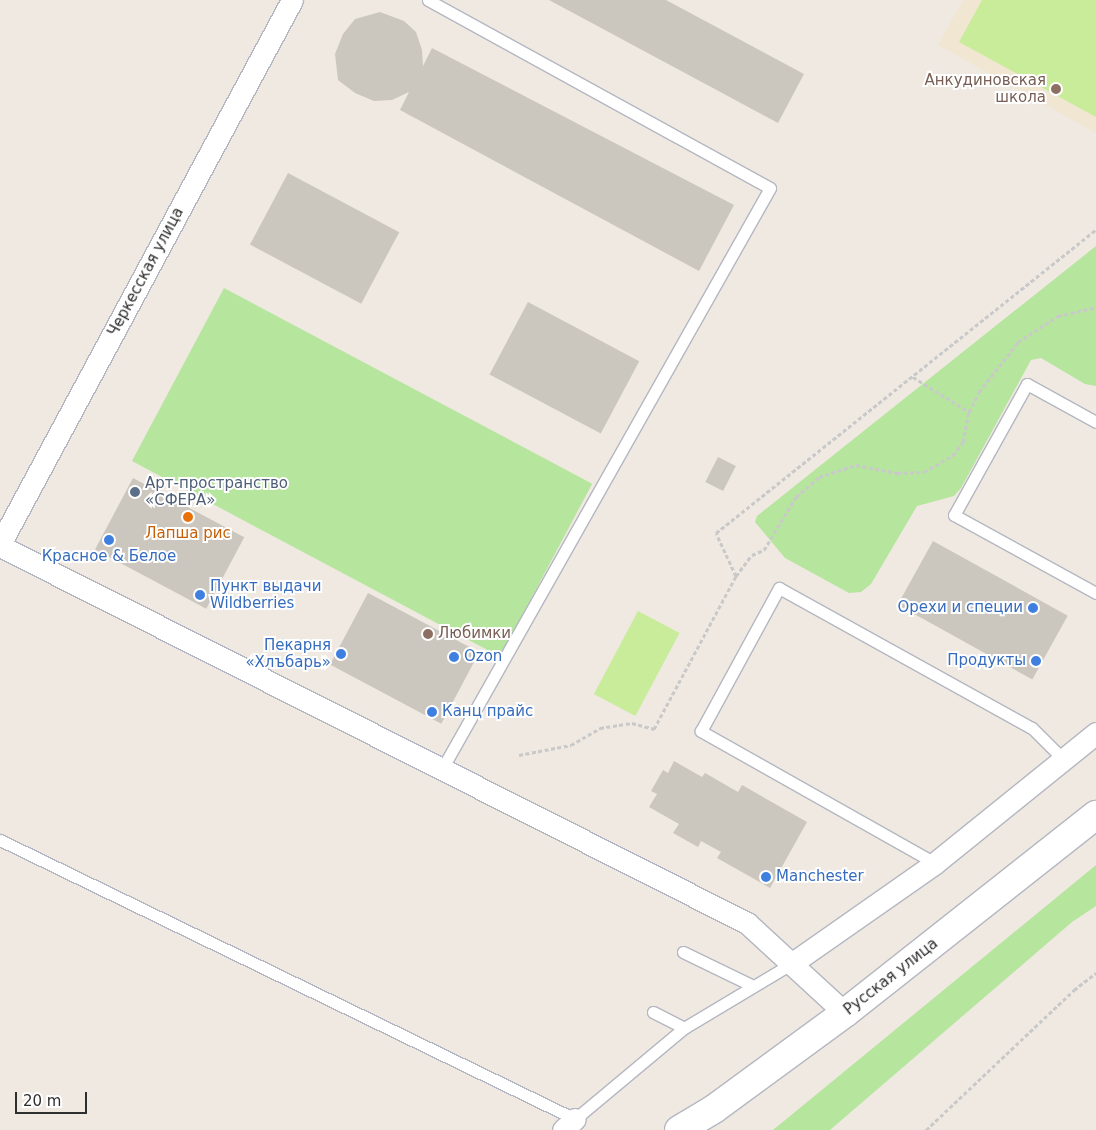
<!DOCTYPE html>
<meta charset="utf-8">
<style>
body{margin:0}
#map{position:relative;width:1096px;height:1130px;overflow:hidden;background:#efe9e1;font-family:"DejaVu Sans",sans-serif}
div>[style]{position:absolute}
.education>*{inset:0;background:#f0e6d1}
.green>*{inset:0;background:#b6e59e;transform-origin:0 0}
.pitch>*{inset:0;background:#c9ec9a;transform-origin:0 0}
.building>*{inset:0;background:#cbc7bf;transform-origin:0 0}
.path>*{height:3px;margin-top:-1.5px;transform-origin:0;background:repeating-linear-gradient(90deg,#c9c9c9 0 4px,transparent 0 6.5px)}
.roads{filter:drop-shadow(1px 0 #b4b7c1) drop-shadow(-1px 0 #b4b7c1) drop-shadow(0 1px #b4b7c1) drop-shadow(0 -1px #b4b7c1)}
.service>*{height:11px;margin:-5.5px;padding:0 5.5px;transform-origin:5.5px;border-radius:5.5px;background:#fff}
.minor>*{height:21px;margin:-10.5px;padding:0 10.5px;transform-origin:10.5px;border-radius:10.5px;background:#fff}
.tertiary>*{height:28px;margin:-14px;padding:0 14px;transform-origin:14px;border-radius:14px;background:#fff}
.dots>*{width:14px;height:14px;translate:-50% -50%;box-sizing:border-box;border:2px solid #fff;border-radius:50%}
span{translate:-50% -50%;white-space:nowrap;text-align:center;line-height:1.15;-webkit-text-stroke:4px #fff;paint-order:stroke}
.education-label{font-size:15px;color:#785e54}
.right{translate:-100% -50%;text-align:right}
.left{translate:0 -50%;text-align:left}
.street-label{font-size:15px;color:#2e2e2e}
.service-label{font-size:15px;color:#4e5e75}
.food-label{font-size:15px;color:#c56008}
.shop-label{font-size:15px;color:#366cbe}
.scale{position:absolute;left:15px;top:1092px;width:72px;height:22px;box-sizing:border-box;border:2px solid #2e2e2e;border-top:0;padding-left:6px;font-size:15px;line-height:18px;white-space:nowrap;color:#2e2e2e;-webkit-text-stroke:4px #fff;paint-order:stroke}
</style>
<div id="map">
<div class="education">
<i style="clip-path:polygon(963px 0,1096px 0,1096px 133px,938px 45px)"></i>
</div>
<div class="green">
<i style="clip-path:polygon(1096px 246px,1096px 386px,1085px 384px,1041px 358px,1031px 360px,961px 488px,954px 496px,917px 506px,871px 584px,861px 592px,849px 593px,785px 558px,755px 522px,757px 516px)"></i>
<i style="left:224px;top:288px;width:417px;height:196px;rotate:28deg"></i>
<i style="clip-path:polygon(1096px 865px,1096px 906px,1072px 922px,830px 1130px,773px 1130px)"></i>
</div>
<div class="pitch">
<i style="clip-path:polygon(982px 0,1096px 0,1096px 117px,959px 42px)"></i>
<i style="left:638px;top:611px;width:47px;height:94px;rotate:28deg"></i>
</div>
<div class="building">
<i style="clip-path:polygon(549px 0,666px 0,804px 74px,778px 123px)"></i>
<i style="clip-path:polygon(380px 12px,404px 21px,416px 32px,422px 50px,423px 66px,432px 48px,734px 205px,699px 271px,400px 110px,409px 92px,392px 100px,374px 101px,355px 93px,338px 80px,335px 54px,343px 34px,355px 19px)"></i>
<i style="left:288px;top:173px;width:126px;height:81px;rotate:28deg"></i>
<i style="left:528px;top:302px;width:126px;height:82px;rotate:28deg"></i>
<i style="left:718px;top:457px;width:20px;height:28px;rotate:27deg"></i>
<i style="left:133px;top:478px;width:126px;height:81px;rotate:28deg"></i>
<i style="left:933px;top:541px;width:154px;height:73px;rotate:29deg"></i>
<i style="left:368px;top:593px;width:126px;height:81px;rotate:28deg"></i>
<i style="clip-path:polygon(674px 761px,702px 777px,705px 773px,738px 792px,742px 785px,807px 822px,770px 888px,717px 858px,721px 852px,701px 841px,698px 847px,673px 833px,679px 824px,649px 807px,657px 794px,651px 791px,663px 770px,668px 773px)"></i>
</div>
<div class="path">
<i style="left:913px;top:377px;width:66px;rotate:32deg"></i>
<i style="left:969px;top:412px;width:22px;rotate:-63deg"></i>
<i style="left:979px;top:392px;width:63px;rotate:-52deg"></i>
<i style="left:1018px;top:342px;width:48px;rotate:-33deg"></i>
<i style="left:1058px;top:316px;width:39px;rotate:-13deg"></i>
<i style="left:736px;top:576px;width:26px;rotate:-53deg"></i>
<i style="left:752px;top:555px;width:13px;rotate:-23deg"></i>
<i style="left:764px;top:550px;width:62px;rotate:-58.9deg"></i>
<i style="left:796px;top:497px;width:30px;rotate:-41deg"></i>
<i style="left:819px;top:477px;width:39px;rotate:-18deg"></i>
<i style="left:856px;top:465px;width:42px;rotate:11deg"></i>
<i style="left:897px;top:473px;width:27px;rotate:-2deg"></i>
<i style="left:924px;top:472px;width:34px;rotate:-30deg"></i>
<i style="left:953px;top:455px;width:16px;rotate:-52deg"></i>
<i style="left:963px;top:442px;width:31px;rotate:-79deg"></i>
<i style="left:519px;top:755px;width:53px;rotate:-10.9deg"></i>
<i style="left:571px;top:745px;width:34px;rotate:-30deg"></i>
<i style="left:600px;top:728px;width:32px;rotate:-9deg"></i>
<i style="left:632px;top:723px;width:23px;rotate:15deg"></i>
<i style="left:654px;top:729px;width:174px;rotate:-61.8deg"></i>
<i style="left:736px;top:576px;width:47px;rotate:-114.9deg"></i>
<i style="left:716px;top:533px;width:486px;rotate:-38.6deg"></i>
<i style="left:926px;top:1130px;width:204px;rotate:-43.4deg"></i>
<i style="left:1074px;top:990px;width:28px;rotate:-38deg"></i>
</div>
<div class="roads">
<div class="service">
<i style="left:428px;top:0;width:390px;rotate:28.8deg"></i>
<i style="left:770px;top:188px;width:667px;rotate:119.45deg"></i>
<i style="left:1096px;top:422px;width:79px;rotate:-151.2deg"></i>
<i style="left:1027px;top:384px;width:150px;rotate:119.1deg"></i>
<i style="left:954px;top:515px;width:162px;rotate:28.8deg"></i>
<i style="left:0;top:840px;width:639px;rotate:25.88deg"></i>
<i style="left:575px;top:1119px;width:142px;rotate:-39.9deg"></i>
<i style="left:684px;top:1028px;width:125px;rotate:-30.9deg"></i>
<i style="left:935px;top:863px;width:269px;rotate:-150.6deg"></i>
<i style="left:701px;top:731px;width:163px;rotate:-61.4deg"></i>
<i style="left:779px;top:588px;width:289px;rotate:29deg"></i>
<i style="left:1032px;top:728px;width:45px;rotate:45deg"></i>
<i style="left:683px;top:952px;width:78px;rotate:25.9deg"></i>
<i style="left:653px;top:1012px;width:35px;rotate:27deg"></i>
</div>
<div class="minor">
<i style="left:0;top:544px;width:617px;rotate:-61.77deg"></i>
<i style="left:0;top:546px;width:837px;rotate:26.78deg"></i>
<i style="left:747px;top:923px;width:133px;rotate:42.6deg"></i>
<i style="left:791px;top:964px;width:176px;rotate:-35deg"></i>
<i style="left:935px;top:863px;width:207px;rotate:-38.9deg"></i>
<i style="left:563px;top:1130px;width:16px;rotate:-43deg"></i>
</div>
<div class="tertiary">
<i style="left:679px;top:1130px;width:41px;rotate:-31deg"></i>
<i style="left:714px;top:1109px;width:162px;rotate:-36.2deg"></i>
<i style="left:845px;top:1013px;width:320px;rotate:-38.3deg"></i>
</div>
</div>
<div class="dots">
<i style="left:1056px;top:89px;background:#8d6e63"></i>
<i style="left:135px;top:492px;background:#5c6f8a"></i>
<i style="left:188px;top:517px;background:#e8710a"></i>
<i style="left:109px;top:540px;background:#3f7fe0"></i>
<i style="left:200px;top:595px;background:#3f7fe0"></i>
<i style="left:1033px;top:608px;background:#3f7fe0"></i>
<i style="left:428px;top:634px;background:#8d6e63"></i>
<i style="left:341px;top:654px;background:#3f7fe0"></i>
<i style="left:454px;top:657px;background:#3f7fe0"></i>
<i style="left:1036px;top:661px;background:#3f7fe0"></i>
<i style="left:432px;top:712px;background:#3f7fe0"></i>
<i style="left:766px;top:877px;background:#3f7fe0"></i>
</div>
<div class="education-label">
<span class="right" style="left:1046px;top:89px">Анкудиновская<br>школа</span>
<span class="left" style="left:438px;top:634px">Любимки</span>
</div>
<div class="street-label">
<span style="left:146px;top:272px;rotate:-62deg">Черкесская улица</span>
<span style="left:891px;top:977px;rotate:-38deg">Русская улица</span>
</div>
<div class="service-label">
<span class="left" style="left:145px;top:492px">Арт-пространство<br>«СФЕРА»</span>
</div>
<div class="food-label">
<span style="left:188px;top:534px">Лапша рис</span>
</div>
<div class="shop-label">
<span style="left:109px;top:557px">Красное &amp; Белое</span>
<span class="left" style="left:210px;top:595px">Пункт выдачи<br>Wildberries</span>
<span class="right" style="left:1023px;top:608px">Орехи и специи</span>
<span class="right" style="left:331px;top:654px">Пекарня<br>«Хлъбарь»</span>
<span class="left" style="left:464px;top:657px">Ozon</span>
<span class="right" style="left:1026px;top:661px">Продукты</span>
<span class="left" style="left:442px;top:712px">Канц прайс</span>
<span class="left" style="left:776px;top:877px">Manchester</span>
</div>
<div class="scale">20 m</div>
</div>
